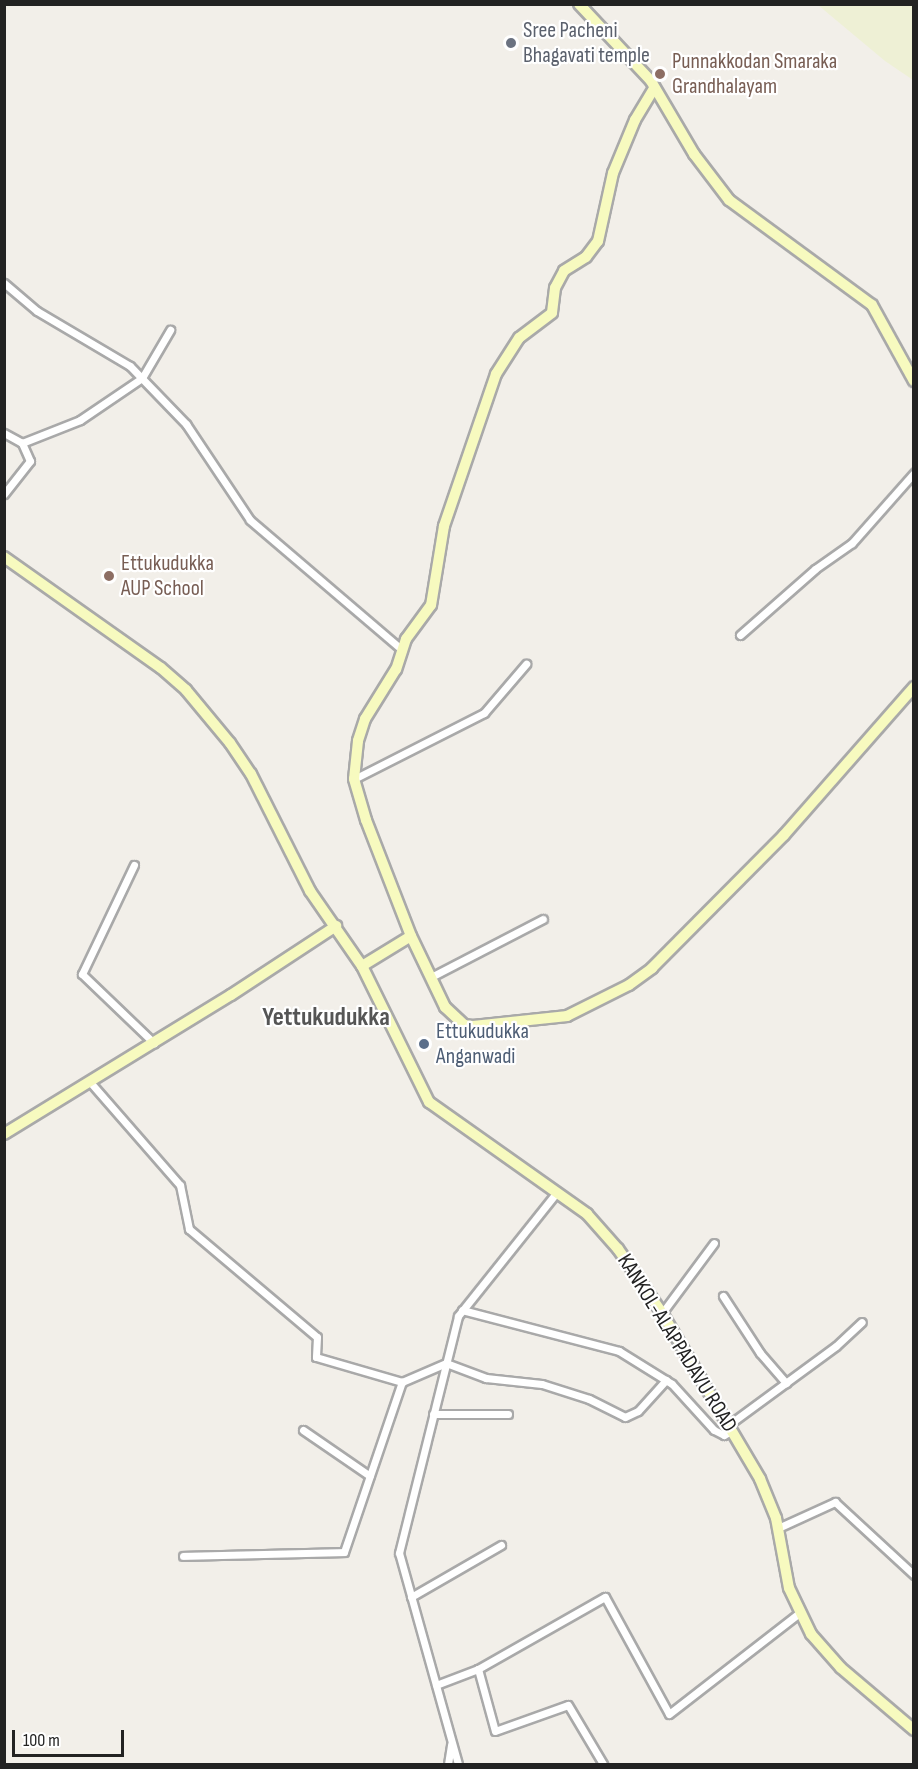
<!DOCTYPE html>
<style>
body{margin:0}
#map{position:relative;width:918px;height:1769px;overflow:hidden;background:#f2efe9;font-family:"Sofia Sans Condensed",sans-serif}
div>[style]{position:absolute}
.farmland>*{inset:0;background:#eef0d5}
.roads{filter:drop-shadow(2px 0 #a9a9a9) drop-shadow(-2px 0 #a9a9a9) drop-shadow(0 2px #a9a9a9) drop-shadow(0 -2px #a9a9a9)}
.street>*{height:7px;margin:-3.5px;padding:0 3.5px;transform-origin:3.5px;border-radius:3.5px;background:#fff}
.secondary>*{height:10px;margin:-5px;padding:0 5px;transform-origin:5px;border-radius:5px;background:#f7fabf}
.dots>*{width:16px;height:16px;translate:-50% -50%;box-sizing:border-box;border:3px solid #fff;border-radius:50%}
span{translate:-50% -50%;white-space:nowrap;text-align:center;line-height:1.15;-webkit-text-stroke:4.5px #fff;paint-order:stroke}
.worship-label{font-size:22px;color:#5b616d}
.left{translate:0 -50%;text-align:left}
.education-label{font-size:22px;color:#785e54}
.service-label{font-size:22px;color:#4e5e75}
.street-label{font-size:22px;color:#222}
.quarter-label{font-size:26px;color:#555;font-weight:700}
.frame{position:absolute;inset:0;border:6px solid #222;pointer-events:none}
.scale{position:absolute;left:12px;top:1730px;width:112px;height:27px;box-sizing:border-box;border:3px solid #222;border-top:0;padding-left:8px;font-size:18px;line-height:21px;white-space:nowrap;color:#222;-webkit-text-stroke:4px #fff;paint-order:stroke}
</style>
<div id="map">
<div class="farmland">
<i style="clip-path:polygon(818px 5px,913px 5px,913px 80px,885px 61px)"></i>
</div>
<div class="roads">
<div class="street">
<i style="left:4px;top:283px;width:43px;rotate:40.3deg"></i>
<i style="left:37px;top:311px;width:108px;rotate:30.6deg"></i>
<i style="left:130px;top:366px;width:81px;rotate:46deg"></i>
<i style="left:186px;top:424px;width:115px;rotate:56.3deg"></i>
<i style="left:250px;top:520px;width:200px;rotate:40.5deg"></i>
<i style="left:4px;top:433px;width:21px;rotate:29deg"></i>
<i style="left:4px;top:494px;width:42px;rotate:-51.8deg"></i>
<i style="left:30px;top:461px;width:20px;rotate:-114deg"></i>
<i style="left:22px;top:443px;width:62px;rotate:-21.6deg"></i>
<i style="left:80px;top:420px;width:75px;rotate:-34.1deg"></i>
<i style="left:142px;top:378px;width:56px;rotate:-59.7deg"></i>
<i style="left:740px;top:635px;width:100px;rotate:-41.3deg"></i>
<i style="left:815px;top:569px;width:45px;rotate:-35.1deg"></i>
<i style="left:852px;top:543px;width:94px;rotate:-48.5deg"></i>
<i style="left:354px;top:779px;width:146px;rotate:-26.9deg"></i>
<i style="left:484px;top:713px;width:65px;rotate:-49.4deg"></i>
<i style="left:134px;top:865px;width:121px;rotate:115.5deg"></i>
<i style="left:82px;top:974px;width:100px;rotate:43.8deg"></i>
<i style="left:431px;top:977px;width:126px;rotate:-27.4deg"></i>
<i style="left:90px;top:1082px;width:137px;rotate:48.9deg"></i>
<i style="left:180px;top:1185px;width:45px;rotate:78.4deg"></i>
<i style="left:189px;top:1229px;width:167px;rotate:40.2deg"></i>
<i style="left:317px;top:1337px;width:20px;rotate:93deg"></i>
<i style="left:316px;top:1357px;width:90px;rotate:16.2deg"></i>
<i style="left:723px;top:1296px;width:68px;rotate:57deg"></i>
<i style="left:760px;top:1353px;width:40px;rotate:49deg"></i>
<i style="left:462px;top:1310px;width:162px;rotate:14.6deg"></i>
<i style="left:619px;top:1351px;width:62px;rotate:31.9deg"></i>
<i style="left:672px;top:1384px;width:62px;rotate:47.6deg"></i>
<i style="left:714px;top:1430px;width:11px;rotate:27deg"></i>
<i style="left:724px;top:1435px;width:8px;rotate:-30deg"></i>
<i style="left:662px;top:1313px;width:87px;rotate:-53.4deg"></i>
<i style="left:433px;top:1414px;width:75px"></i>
<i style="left:727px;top:1426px;width:135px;rotate:-36.3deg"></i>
<i style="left:836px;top:1346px;width:35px;rotate:-43deg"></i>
<i style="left:303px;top:1430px;width:81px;rotate:34.5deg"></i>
<i style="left:778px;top:1528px;width:63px;rotate:-24.5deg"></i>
<i style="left:835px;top:1502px;width:108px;rotate:42.7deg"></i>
<i style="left:183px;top:1556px;width:161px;rotate:-1.4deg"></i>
<i style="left:344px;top:1552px;width:180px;rotate:-71.2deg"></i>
<i style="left:402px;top:1382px;width:48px;rotate:-23.4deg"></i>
<i style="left:446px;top:1363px;width:43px;rotate:20.6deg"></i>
<i style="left:486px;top:1378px;width:56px;rotate:6.1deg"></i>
<i style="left:542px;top:1384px;width:49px;rotate:17.7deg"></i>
<i style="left:589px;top:1399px;width:40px;rotate:26.6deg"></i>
<i style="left:625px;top:1417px;width:14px;rotate:-25deg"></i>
<i style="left:638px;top:1411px;width:42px;rotate:-47.9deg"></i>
<i style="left:411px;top:1597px;width:104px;rotate:-30deg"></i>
<i style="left:478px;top:1669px;width:146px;rotate:-29.6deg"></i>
<i style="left:605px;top:1597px;width:133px;rotate:61.3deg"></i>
<i style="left:669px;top:1714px;width:165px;rotate:-37.8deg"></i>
<i style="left:436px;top:1685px;width:45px;rotate:-20.9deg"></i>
<i style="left:478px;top:1669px;width:64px;rotate:74.7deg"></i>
<i style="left:495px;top:1731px;width:77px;rotate:-19.6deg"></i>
<i style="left:568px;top:1705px;width:69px;rotate:59.3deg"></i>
<i style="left:448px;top:1764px;width:20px;rotate:-81deg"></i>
<i style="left:458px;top:1764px;width:219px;rotate:-105.6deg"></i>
<i style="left:399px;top:1553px;width:244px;rotate:-76deg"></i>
<i style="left:458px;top:1316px;width:159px;rotate:-51.4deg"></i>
</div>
<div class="secondary">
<i style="left:579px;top:4px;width:105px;rotate:46.9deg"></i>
<i style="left:651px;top:81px;width:85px;rotate:59.5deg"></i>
<i style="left:694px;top:154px;width:58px;rotate:52.7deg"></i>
<i style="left:729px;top:200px;width:177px;rotate:36.3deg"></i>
<i style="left:872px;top:305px;width:87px;rotate:61.1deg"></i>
<i style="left:653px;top:90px;width:35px;rotate:121deg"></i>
<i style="left:635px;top:120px;width:57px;rotate:112.5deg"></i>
<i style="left:613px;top:173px;width:70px;rotate:102.4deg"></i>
<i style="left:598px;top:241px;width:20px;rotate:127deg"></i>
<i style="left:586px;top:257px;width:26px;rotate:148deg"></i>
<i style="left:564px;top:271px;width:19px;rotate:118deg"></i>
<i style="left:555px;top:288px;width:25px;rotate:97deg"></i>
<i style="left:552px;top:313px;width:41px;rotate:142.9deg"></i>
<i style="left:519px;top:338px;width:43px;rotate:122.6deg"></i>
<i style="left:496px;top:374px;width:161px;rotate:108.9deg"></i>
<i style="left:444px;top:526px;width:80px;rotate:99.3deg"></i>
<i style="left:431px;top:605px;width:42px;rotate:126.3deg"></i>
<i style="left:406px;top:639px;width:32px;rotate:108deg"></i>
<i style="left:396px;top:669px;width:59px;rotate:121.8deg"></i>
<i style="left:365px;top:719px;width:23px;rotate:108deg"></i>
<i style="left:358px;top:741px;width:38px;rotate:96deg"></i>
<i style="left:354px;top:779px;width:43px;rotate:73.7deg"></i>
<i style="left:366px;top:820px;width:124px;rotate:68.8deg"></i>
<i style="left:411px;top:936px;width:79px;rotate:64.4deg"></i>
<i style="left:445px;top:1007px;width:26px;rotate:43deg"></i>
<i style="left:464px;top:1025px;width:9px;rotate:6deg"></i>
<i style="left:473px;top:1026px;width:95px;rotate:-6.1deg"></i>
<i style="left:567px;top:1016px;width:69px;rotate:-26.6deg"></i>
<i style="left:629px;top:985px;width:29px;rotate:-36deg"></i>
<i style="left:652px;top:968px;width:187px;rotate:-45.2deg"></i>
<i style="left:784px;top:835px;width:197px;rotate:-48.7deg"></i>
<i style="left:4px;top:557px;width:192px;rotate:35.3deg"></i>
<i style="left:161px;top:668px;width:33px;rotate:41deg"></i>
<i style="left:186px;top:690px;width:69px;rotate:50.3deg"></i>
<i style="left:230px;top:743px;width:37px;rotate:56deg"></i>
<i style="left:251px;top:774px;width:131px;rotate:63.2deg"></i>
<i style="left:310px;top:891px;width:91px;rotate:55.3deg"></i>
<i style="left:362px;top:966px;width:152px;rotate:63.8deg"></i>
<i style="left:429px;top:1102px;width:194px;rotate:35.3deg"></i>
<i style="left:587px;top:1214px;width:47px;rotate:48.5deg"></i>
<i style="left:618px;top:1249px;width:78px;rotate:55.5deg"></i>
<i style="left:662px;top:1313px;width:193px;rotate:59.4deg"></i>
<i style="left:760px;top:1479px;width:42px;rotate:67.7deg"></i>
<i style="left:776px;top:1518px;width:71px;rotate:79.5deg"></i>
<i style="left:789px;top:1588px;width:51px;rotate:64.4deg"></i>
<i style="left:811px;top:1634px;width:45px;rotate:48.6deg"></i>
<i style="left:841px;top:1668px;width:96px;rotate:40.3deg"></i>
<i style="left:362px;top:966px;width:57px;rotate:-31.5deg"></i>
<i style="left:4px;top:1134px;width:266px;rotate:-31.5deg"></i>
<i style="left:231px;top:995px;width:126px;rotate:-33.3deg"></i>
</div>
</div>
<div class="dots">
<i style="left:511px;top:43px;background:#6b7280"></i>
<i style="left:660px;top:74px;background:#8d6e63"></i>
<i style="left:109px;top:576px;background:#8d6e63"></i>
<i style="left:424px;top:1044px;background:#5c6f8a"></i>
</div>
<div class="worship-label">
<span class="left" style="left:523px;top:43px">Sree Pacheni<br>Bhagavati temple</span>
</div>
<div class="education-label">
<span class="left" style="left:672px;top:74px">Punnakkodan Smaraka<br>Grandhalayam</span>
<span class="left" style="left:121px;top:576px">Ettukudukka<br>AUP School</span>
</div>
<div class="service-label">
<span class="left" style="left:436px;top:1044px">Ettukudukka<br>Anganwadi</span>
</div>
<div class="street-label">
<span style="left:677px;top:1343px;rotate:58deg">KANKOL-ALAPPADAVU ROAD</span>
</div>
<div class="quarter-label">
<span style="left:326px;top:1018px">Yettukudukka</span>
</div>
<div class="frame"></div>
<div class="scale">100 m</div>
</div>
